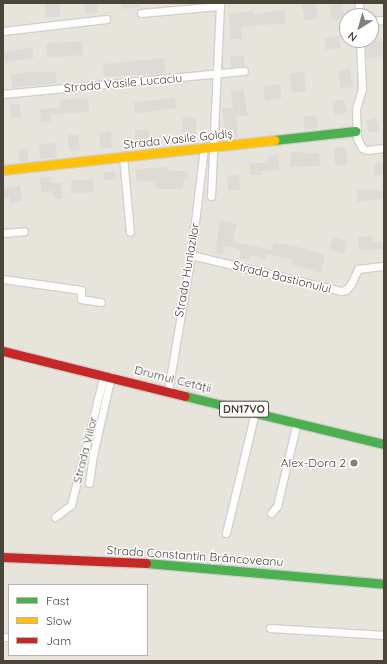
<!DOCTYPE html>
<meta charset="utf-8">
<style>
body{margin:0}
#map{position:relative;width:387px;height:664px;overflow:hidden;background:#f4f2ee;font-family:Quicksand,sans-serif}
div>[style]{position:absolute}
.residential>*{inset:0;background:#e7e4dc}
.building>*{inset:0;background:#dedbd6;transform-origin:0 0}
.roads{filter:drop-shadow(1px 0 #d2d0cb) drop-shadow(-1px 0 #d2d0cb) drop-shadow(0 1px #d2d0cb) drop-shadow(0 -1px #d2d0cb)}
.street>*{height:7px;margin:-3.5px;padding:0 3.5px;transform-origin:3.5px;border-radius:3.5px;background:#fdfdfc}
.fast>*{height:9px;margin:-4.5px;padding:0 4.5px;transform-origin:4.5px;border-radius:4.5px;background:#4caf50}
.slow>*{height:9px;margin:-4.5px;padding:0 4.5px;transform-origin:4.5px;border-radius:4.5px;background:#ffc107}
.jam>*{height:9px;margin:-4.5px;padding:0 4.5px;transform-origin:4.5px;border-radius:4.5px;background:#c62828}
.dots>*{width:11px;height:11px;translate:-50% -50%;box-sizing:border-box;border:2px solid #fff;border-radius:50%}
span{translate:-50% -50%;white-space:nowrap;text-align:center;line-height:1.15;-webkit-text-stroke:3px #fff;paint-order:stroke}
.shield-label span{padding:1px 3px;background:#fff;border:1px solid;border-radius:3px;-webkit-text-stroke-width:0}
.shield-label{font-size:11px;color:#4b4439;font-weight:700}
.street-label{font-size:12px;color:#4b4439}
.poi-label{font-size:12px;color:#4b4439}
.right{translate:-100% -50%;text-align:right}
.frame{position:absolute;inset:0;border:4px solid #4b4439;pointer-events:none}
.legend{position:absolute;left:8px;top:584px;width:140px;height:72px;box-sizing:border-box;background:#fff;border:1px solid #b7b4b0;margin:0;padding:5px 7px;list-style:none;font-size:12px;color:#4b4439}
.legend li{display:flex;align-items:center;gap:8px;height:20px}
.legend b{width:20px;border:1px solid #b7b4b0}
.north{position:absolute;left:339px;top:8px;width:40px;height:40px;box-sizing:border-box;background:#fff;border:1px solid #b7b4b0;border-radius:50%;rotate:217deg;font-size:11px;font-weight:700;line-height:16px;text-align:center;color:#4b4439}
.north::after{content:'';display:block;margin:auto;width:14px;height:18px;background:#868178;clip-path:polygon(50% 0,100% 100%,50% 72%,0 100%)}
</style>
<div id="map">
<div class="residential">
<i style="clip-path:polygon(evenodd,3px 3px,384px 3px,384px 661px,3px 661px,3px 3px,347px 16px,371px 16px,371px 40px,347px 40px,347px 16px,3px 3px,9px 585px,147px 585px,147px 655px,9px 655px,9px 585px)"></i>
</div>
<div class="building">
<i style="left:45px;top:3px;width:15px;height:14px"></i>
<i style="clip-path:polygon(84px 3px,97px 3px,97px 13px,85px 14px)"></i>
<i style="clip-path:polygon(122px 3px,140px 3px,140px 7px,123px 9px)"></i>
<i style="clip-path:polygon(315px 3px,318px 18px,305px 21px,301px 4px)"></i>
<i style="left:342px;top:3px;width:15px;height:13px;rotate:79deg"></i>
<i style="clip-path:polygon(284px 10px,286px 23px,241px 27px,242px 39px,230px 39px,229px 14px,253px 11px,253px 15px)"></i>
<i style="left:339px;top:36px;width:12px;height:15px;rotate:81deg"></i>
<i style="clip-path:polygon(375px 39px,375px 42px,384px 41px,384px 56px,367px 58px,365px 40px)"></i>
<i style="left:82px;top:41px;width:14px;height:36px;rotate:86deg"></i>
<i style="left:32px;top:47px;width:11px;height:29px;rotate:80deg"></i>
<i style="left:244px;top:55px;width:11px;height:14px;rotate:85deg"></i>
<i style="clip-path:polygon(164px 58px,166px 73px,104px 77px,103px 64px)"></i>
<i style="left:350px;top:69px;width:18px;height:12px;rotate:81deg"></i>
<i style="clip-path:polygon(30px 72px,56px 72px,57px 83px,12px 88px,11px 74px)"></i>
<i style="left:304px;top:72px;width:19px;height:14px;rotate:84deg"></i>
<i style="left:280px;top:84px;width:14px;height:17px;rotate:82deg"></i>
<i style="clip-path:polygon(243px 89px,248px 116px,236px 116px,238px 138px,226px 139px,222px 109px,233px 108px,231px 91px)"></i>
<i style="clip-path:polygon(88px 98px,89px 112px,51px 114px,52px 121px,41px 122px,40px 109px,60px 108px,60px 100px)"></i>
<i style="clip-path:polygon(175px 98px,176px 108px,135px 114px,134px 102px)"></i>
<i style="left:344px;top:99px;width:14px;height:12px;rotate:78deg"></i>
<i style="left:20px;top:104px;width:14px;height:10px;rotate:86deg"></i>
<i style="left:316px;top:115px;width:13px;height:13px;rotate:81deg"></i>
<i style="left:183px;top:117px;width:14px;height:16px;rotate:4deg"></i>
<i style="left:376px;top:118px;width:13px;height:10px;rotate:77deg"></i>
<i style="left:135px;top:130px;width:14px;height:13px"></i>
<i style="left:111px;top:132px;width:16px;height:12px;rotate:86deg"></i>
<i style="left:78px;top:134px;width:16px;height:11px;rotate:83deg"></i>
<i style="left:56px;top:143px;width:15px;height:17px;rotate:86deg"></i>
<i style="left:346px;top:147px;width:18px;height:12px;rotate:87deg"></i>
<i style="left:27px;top:148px;width:13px;height:9px;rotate:81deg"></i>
<i style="clip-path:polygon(291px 152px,319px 153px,320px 166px,290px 167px)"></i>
<i style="clip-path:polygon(279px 155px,279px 170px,262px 171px,262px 175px,250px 175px,250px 163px,268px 163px,268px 156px)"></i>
<i style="left:384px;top:163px;width:12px;height:10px;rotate:90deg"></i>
<i style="clip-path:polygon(168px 167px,169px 171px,188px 171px,188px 179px,184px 180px,183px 189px,156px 189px,155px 180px,137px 182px,135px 169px)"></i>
<i style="left:115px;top:171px;width:8px;height:12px;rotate:83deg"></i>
<i style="left:239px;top:175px;width:15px;height:12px;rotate:86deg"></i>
<i style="clip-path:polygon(50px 176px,51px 183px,61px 183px,62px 199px,54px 199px,53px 191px,41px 192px,40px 177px)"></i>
<i style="left:93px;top:179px;width:13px;height:22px;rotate:86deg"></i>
<i style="clip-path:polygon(20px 185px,22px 201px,10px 203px,9px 197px,3px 198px,3px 188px)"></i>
<i style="clip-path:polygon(369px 189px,384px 192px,384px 198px,357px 202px,357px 190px)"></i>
<i style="clip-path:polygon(220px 220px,237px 224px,233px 239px,235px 242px,272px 250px,273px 243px,295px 246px,325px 255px,321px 273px,291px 264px,292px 259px,267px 254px,265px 260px,251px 255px,250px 260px,239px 258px,241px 250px,225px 246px,222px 255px,215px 253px)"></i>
<i style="clip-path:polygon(372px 236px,373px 242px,384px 242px,384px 249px,359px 250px,358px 237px)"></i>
<i style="left:333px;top:237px;width:15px;height:13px;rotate:16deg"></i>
</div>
<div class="roads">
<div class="street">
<i style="left:359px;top:3px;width:13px;rotate:90deg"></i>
<i style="left:141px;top:13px;width:78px;rotate:-5.1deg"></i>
<i style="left:371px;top:21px;width:13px;rotate:-4deg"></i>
<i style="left:3px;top:31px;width:104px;rotate:-6.6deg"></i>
<i style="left:360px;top:40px;width:49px;rotate:87.7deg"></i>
<i style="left:362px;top:89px;width:21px;rotate:107deg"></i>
<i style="left:356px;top:109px;width:29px;rotate:88deg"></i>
<i style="left:357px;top:138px;width:11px;rotate:63deg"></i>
<i style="left:362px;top:148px;width:5px;rotate:22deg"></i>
<i style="left:367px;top:150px;width:17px;rotate:-7deg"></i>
<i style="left:3px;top:94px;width:242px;rotate:-5.5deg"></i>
<i style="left:123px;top:157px;width:75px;rotate:84.7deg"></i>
<i style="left:211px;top:196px;width:193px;rotate:-87.3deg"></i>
<i style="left:3px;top:233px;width:21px;rotate:-5deg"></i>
<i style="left:191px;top:255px;width:154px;rotate:13.5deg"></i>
<i style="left:341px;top:291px;width:5px;rotate:-11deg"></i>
<i style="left:346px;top:290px;width:8px;rotate:-50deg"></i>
<i style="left:351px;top:284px;width:17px;rotate:-65deg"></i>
<i style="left:358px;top:269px;width:26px;rotate:-7deg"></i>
<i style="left:3px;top:279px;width:79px;rotate:8deg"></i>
<i style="left:81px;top:290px;width:9px;rotate:90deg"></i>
<i style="left:81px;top:299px;width:20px;rotate:9deg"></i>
<i style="left:168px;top:391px;width:138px;rotate:-80.4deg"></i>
<i style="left:191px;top:255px;width:108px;rotate:-83.1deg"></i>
<i style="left:89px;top:483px;width:28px;rotate:-82deg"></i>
<i style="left:93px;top:455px;width:81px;rotate:-77.2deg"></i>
<i style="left:271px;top:513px;width:9px;rotate:-49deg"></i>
<i style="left:277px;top:506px;width:86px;rotate:-76.6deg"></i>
<i style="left:55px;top:517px;width:20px;rotate:-37deg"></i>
<i style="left:71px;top:505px;width:134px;rotate:-75.8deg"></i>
<i style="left:226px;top:533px;width:124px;rotate:-76.5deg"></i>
<i style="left:270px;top:628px;width:114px;rotate:3.5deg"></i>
<i style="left:3px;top:637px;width:6px"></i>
</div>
<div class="fast">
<i style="left:274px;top:140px;width:82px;rotate:-6.3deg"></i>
<i style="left:185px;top:396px;width:205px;rotate:13.6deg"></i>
<i style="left:146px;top:563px;width:239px;rotate:5deg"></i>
</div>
<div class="slow">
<i style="left:3px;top:170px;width:273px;rotate:-6.3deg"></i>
</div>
<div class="jam">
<i style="left:3px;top:351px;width:187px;rotate:13.9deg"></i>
<i style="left:3px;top:557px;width:143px;rotate:2.4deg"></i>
</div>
</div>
<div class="dots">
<i style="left:354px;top:463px;background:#868178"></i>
</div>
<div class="shield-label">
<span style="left:244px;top:409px">DN17VO</span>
</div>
<div class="street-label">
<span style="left:123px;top:83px;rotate:-5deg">Strada Vasile Lucaciu</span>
<span style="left:178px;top:139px;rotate:-6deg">Strada Vasile Goldiș</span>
<span style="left:187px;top:270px;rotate:-80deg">Strada Huniazilor</span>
<span style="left:282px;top:277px;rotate:14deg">Strada Bastionului</span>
<span style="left:173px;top:379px;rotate:14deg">Drumul Cetății</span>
<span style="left:85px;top:450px;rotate:-76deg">Strada Viilor</span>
<span style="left:195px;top:556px;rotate:4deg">Strada Constantin Brâncoveanu</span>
</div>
<div class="poi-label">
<span class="right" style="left:346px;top:463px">Alex-Dora 2</span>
</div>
<div class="frame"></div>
<ul class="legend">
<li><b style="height:5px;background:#4caf50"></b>Fast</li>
<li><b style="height:5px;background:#ffc107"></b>Slow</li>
<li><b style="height:5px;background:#c62828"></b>Jam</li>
</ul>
<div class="north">N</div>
</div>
